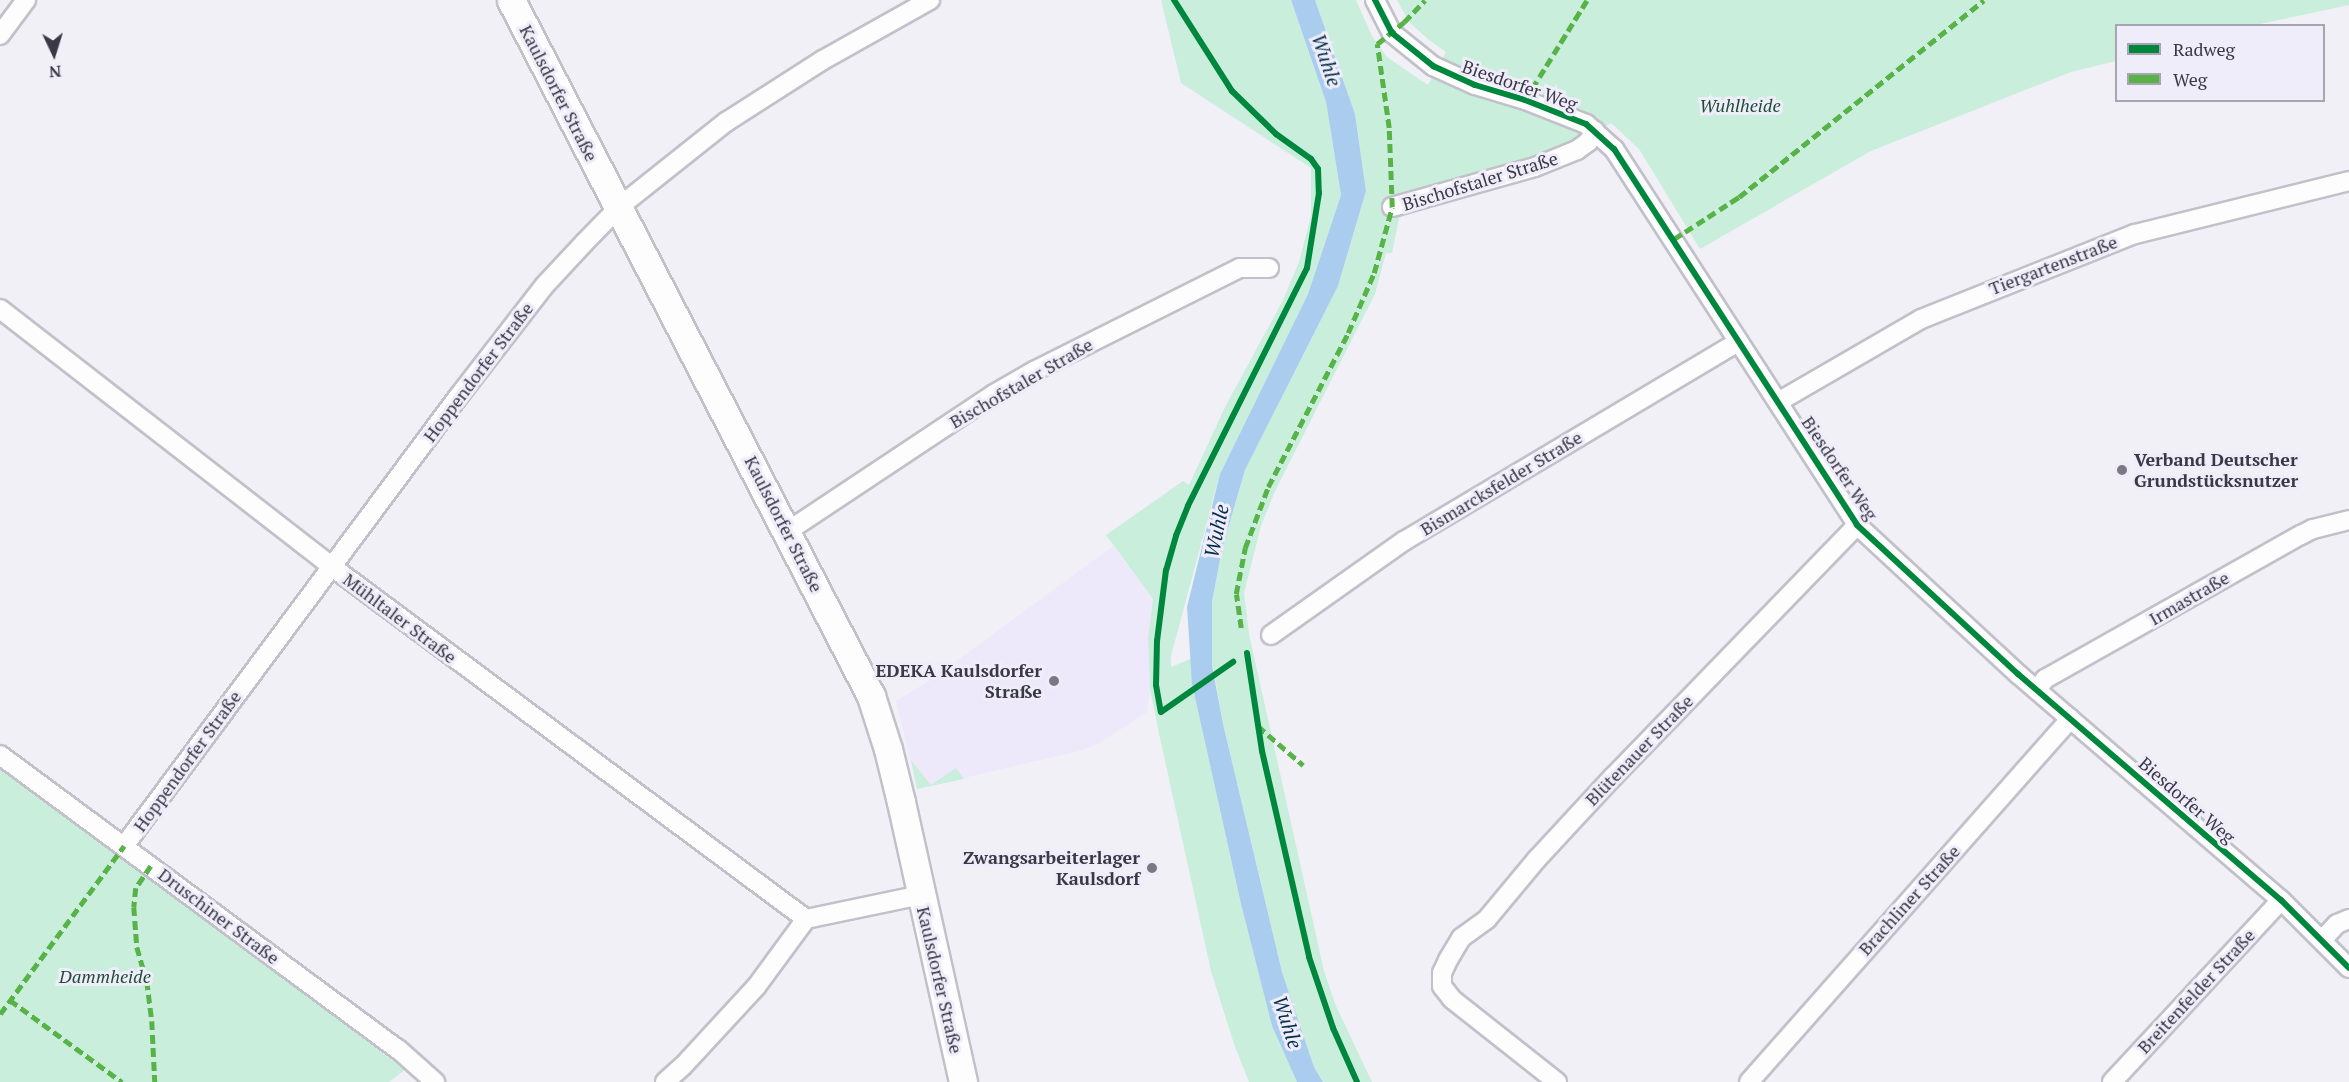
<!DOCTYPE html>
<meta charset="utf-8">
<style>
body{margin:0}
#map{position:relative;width:2349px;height:1082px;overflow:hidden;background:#f1f0f7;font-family:"PT Serif",serif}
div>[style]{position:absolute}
.built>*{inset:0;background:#ede9fa}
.green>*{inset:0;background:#caeedc}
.water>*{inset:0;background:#aacdef}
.roads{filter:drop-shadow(2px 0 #c2c0c9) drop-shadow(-2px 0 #c2c0c9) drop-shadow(0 2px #c2c0c9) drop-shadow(0 -2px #c2c0c9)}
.minor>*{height:18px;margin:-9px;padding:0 9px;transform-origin:9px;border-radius:9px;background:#fdfdfe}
.secondary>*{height:27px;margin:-13.5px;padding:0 13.5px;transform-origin:13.5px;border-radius:13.5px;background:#fdfdfe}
.quiet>*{height:4.5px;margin-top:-2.25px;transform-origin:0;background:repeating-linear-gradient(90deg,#57b347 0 9px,transparent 0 13.5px)}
.cycleway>*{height:6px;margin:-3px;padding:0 3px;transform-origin:3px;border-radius:3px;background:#00873e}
.dots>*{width:16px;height:16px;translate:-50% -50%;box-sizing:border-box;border:3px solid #efedfa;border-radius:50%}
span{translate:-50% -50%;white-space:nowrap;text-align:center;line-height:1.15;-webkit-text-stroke:6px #efedfa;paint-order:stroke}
.street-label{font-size:18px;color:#3b3845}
.park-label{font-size:18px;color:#1c4d34;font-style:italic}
.poi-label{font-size:18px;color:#3b3845;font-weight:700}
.left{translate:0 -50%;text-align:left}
.right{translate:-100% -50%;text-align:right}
.water-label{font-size:20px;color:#042c49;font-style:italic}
.legend{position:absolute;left:2115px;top:24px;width:210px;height:78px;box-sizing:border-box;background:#efedfa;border:2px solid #a7a5b2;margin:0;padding:8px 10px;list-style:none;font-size:18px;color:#3b3845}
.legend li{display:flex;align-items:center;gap:12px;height:30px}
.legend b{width:30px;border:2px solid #a7a5b2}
.north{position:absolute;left:24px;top:24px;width:60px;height:60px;-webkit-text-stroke:4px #efedfa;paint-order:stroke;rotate:176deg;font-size:16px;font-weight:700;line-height:24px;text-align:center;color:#3b3845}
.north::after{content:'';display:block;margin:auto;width:21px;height:27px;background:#3b3845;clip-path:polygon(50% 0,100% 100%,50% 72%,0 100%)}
</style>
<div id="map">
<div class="built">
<i style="clip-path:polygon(1113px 546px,1153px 599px,1148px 638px,1150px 689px,1147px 712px,1098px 744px,1079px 751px,917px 789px,896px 701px,929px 681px)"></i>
</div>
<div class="green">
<i style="clip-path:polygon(1161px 0,1291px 0,1326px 102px,1341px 195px,1308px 294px,1220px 474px,1171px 656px,1171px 667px,1212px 650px,1212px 602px,1222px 549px,1245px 470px,1338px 286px,1366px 191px,1355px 114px,1315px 0,1356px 0,1372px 36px,1387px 57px,1428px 85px,1446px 52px,1429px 40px,1409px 22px,1397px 0,2349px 0,2349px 5px,2255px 25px,2116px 26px,2116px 61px,2071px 72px,1871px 151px,1700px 249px,1639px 149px,1611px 123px,1571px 148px,1399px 218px,1392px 253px,1386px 253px,1375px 294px,1275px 491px,1261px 526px,1244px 593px,1249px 634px,1324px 971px,1336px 1006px,1372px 1082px,1323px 1082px,1314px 1067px,1282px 972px,1223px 724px,1213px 666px,1192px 684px,1241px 904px,1272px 1026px,1297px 1082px,1249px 1082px,1234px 1044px,1211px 971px,1158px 729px,1150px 689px,1148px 638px,1153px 599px,1106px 535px,1183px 481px,1189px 485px,1225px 407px,1282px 302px,1299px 262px,1311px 216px,1311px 168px,1181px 83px)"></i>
<i style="clip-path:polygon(911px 760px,931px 785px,956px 768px,964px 779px,917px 789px)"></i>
<i style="clip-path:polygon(0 768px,105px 843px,405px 1070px,389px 1082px,0 1082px)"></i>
</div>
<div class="water">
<i style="clip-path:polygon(1291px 0,1315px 0,1355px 114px,1366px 191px,1338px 286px,1245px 470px,1222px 549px,1212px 602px,1212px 665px,1223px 724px,1282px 972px,1314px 1067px,1323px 1082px,1297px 1082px,1272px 1026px,1241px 904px,1192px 684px,1187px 607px,1220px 474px,1308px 294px,1341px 195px,1326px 102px)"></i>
</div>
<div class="roads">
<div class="minor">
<i style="left:1375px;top:0;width:37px;rotate:63deg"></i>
<i style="left:1392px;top:33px;width:53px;rotate:38.8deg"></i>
<i style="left:1433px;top:66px;width:46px;rotate:24.3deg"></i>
<i style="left:1475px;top:85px;width:52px;rotate:16.7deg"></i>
<i style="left:1525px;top:100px;width:66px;rotate:21.5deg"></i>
<i style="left:1586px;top:124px;width:38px;rotate:42deg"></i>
<i style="left:1614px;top:149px;width:448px;rotate:57.1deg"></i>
<i style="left:1857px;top:525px;width:219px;rotate:42.8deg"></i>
<i style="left:2018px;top:674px;width:347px;rotate:40.7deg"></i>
<i style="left:2281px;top:900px;width:96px;rotate:45deg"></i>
<i style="left:0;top:35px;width:44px;rotate:-53.4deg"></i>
<i style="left:1392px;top:207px;width:148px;rotate:-15.6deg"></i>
<i style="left:1535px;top:167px;width:45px;rotate:-22deg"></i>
<i style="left:1577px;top:150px;width:14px;rotate:-36deg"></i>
<i style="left:1588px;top:142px;width:13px;rotate:-58deg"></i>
<i style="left:0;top:309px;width:419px;rotate:37.8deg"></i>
<i style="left:331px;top:566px;width:592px;rotate:36.62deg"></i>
<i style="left:1778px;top:402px;width:165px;rotate:-30.1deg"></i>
<i style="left:1921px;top:319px;width:230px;rotate:-21.7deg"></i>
<i style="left:2135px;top:234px;width:220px;rotate:-13.9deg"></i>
<i style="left:788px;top:531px;width:247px;rotate:-33.6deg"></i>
<i style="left:994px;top:394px;width:46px;rotate:-29.9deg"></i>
<i style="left:1034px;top:371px;width:230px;rotate:-26.6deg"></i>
<i style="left:1240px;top:268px;width:29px"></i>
<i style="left:1271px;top:635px;width:163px;rotate:-35.3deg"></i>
<i style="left:1404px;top:541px;width:389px;rotate:-30.8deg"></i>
<i style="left:2037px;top:690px;width:14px;rotate:-54deg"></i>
<i style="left:2045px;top:679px;width:294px;rotate:-29.4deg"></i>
<i style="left:2301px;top:535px;width:13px;rotate:-27deg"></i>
<i style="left:2313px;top:529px;width:37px;rotate:-14deg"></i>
<i style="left:0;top:755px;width:495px;rotate:36.5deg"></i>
<i style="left:398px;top:1049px;width:50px;rotate:41.7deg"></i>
<i style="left:124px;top:846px;width:560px;rotate:-53.36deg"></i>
<i style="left:458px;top:397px;width:140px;rotate:-52.2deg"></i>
<i style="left:544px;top:286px;width:59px;rotate:-47.1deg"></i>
<i style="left:584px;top:243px;width:50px;rotate:-45.8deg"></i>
<i style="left:619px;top:207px;width:137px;rotate:-38.5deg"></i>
<i style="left:726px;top:122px;width:115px;rotate:-32.6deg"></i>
<i style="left:823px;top:60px;width:123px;rotate:-29.3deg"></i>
<i style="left:2322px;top:940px;width:22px;rotate:-47deg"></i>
<i style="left:2337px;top:924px;width:13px;rotate:-23deg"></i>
<i style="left:665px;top:1082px;width:24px;rotate:-42deg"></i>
<i style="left:683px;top:1066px;width:108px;rotate:-47.3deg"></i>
<i style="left:756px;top:987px;width:84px;rotate:-53.7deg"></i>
<i style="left:806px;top:919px;width:117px;rotate:-11.8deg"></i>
<i style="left:1557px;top:1082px;width:134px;rotate:-141.7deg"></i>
<i style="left:1452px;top:999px;width:16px;rotate:-128deg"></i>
<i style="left:1442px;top:986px;width:13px;rotate:-90deg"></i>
<i style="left:1442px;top:973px;width:14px;rotate:-65deg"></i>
<i style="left:1448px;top:960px;width:26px;rotate:-59deg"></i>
<i style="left:1461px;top:938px;width:32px;rotate:-36deg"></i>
<i style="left:1487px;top:919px;width:78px;rotate:-50.2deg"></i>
<i style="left:1537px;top:859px;width:112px;rotate:-47.2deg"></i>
<i style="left:1613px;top:777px;width:351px;rotate:-45.9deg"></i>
<i style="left:1749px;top:1082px;width:485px;rotate:-48.5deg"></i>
<i style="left:2112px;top:1082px;width:248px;rotate:-47.1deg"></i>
</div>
<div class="secondary">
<i style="left:511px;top:0;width:784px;rotate:62.65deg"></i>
<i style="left:871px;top:696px;width:56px;rotate:72.2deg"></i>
<i style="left:888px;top:749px;width:55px;rotate:76.2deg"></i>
<i style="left:901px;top:802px;width:287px;rotate:77.5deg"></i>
</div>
</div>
<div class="quiet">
<i style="left:1525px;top:100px;width:118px;rotate:-58.2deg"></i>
<i style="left:1674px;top:239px;width:77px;rotate:-32.9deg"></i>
<i style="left:1739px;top:197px;width:314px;rotate:-38.8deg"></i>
<i style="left:1241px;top:628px;width:34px;rotate:-98deg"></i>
<i style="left:1236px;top:594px;width:47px;rotate:-78.9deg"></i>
<i style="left:1245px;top:548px;width:65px;rotate:-69.3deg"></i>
<i style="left:1268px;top:487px;width:174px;rotate:-62.5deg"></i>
<i style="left:1348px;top:333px;width:65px;rotate:-66.6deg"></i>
<i style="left:1374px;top:273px;width:68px;rotate:-74.7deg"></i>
<i style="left:1392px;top:207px;width:79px;rotate:-92.2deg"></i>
<i style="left:1389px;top:128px;width:85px;rotate:-98.1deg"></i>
<i style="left:1377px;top:44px;width:35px;rotate:-39deg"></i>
<i style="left:1404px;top:22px;width:30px;rotate:-46deg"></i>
<i style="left:1258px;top:726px;width:60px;rotate:40.9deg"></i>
<i style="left:151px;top:866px;width:27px;rotate:124deg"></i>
<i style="left:136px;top:888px;width:19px;rotate:96deg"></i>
<i style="left:134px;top:907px;width:40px;rotate:85.7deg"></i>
<i style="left:137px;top:947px;width:35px;rotate:74deg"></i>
<i style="left:147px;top:981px;width:40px;rotate:82.9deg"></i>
<i style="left:152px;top:1021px;width:61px;rotate:87.2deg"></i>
<i style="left:10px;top:1000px;width:139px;rotate:36.2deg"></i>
<i style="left:0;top:1014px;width:209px;rotate:-53.6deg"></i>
</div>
<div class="cycleway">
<i style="left:1174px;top:0;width:108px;rotate:57.5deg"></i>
<i style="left:1232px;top:91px;width:62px;rotate:44.3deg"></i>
<i style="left:1276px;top:134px;width:43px;rotate:35.5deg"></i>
<i style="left:1311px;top:159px;width:12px;rotate:55deg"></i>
<i style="left:1318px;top:169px;width:24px;rotate:88deg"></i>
<i style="left:1319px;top:193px;width:76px;rotate:99.1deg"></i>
<i style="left:1307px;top:268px;width:266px;rotate:116.6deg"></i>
<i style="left:1188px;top:506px;width:32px;rotate:112deg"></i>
<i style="left:1176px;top:536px;width:35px;rotate:106deg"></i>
<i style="left:1166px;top:570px;width:72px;rotate:97.2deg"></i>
<i style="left:1157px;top:641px;width:44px;rotate:91.3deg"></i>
<i style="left:1156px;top:685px;width:27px;rotate:80deg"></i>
<i style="left:1161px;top:712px;width:88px;rotate:-34.8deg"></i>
<i style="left:1375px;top:0;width:37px;rotate:63deg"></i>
<i style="left:1392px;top:33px;width:53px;rotate:38.8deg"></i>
<i style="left:1433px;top:66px;width:46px;rotate:24.3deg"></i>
<i style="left:1475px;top:85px;width:52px;rotate:16.7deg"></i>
<i style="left:1525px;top:100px;width:66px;rotate:21.5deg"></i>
<i style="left:1586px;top:124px;width:38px;rotate:42deg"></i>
<i style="left:1614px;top:149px;width:448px;rotate:57.1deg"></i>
<i style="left:1857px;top:525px;width:219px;rotate:42.8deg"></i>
<i style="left:2018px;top:674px;width:347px;rotate:40.7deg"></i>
<i style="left:2281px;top:900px;width:96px;rotate:45deg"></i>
<i style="left:1247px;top:653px;width:99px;rotate:81.3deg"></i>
<i style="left:1262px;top:751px;width:211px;rotate:77.1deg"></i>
<i style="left:1309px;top:957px;width:75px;rotate:71.3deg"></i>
<i style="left:1333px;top:1028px;width:59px;rotate:66deg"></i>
</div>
<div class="dots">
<i style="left:2122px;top:470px;background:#7b7883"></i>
<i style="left:1054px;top:681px;background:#7b7883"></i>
<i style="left:1152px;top:868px;background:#7b7883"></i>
</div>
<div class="street-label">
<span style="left:1520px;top:85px;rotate:19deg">Biesdorfer Weg</span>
<span style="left:559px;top:93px;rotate:63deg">Kaulsdorfer Straße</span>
<span style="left:1480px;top:181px;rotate:-17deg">Bischofstaler Straße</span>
<span style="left:2053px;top:265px;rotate:-21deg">Tiergartenstraße</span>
<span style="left:478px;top:372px;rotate:-53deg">Hoppendorfer Straße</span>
<span style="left:1021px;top:383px;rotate:-30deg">Bischofstaler Straße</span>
<span style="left:1840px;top:468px;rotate:56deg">Biesdorfer Weg</span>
<span style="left:1501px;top:483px;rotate:-31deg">Bismarcksfelder Straße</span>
<span style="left:784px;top:524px;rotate:63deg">Kaulsdorfer Straße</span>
<span style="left:2189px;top:598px;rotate:-30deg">Irmastraße</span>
<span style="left:400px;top:618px;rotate:37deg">Mühltaler Straße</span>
<span style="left:1639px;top:750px;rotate:-46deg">Blütenauer Straße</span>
<span style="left:187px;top:761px;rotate:-54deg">Hoppendorfer Straße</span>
<span style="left:2187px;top:800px;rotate:41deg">Biesdorfer Weg</span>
<span style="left:1909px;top:900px;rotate:-48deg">Brachliner Straße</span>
<span style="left:219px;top:916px;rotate:37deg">Druschiner Straße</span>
<span style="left:940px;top:980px;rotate:77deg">Kaulsdorfer Straße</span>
<span style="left:2196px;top:991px;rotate:-47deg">Breitenfelder Straße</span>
</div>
<div class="park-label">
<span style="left:1740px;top:105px">Wuhlheide</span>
<span style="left:105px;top:976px">Dammheide</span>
</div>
<div class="poi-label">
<span class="left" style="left:2134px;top:470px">Verband Deutscher<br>Grundstücksnutzer</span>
<span class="right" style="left:1042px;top:681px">EDEKA Kaulsdorfer<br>Straße</span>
<span class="right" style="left:1140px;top:868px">Zwangsarbeiterlager<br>Kaulsdorf</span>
</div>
<div class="water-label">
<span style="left:1327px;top:60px;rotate:71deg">Wuhle</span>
<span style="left:1216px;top:531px;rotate:-78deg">Wuhle</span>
<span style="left:1288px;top:1022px;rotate:72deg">Wuhle</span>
</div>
<ul class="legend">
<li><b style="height:8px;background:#00873e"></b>Radweg</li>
<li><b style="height:8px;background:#57b347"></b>Weg</li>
</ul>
<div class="north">N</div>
</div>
